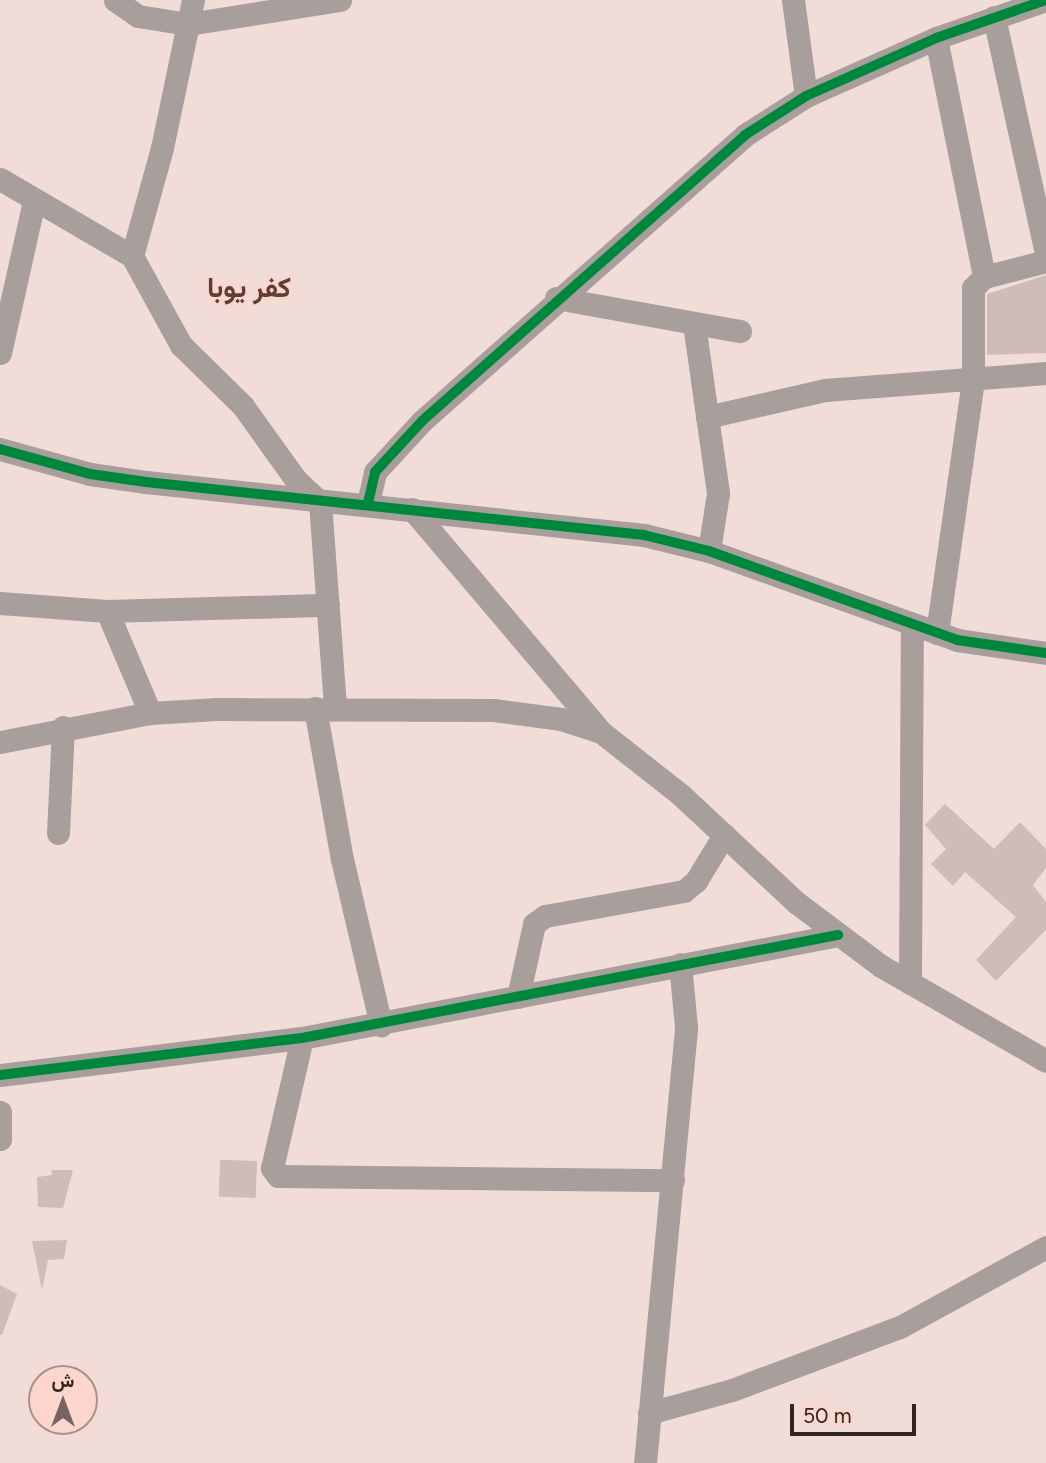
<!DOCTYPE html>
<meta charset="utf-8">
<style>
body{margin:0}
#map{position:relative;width:1046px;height:1463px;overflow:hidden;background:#f2dcd8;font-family:Figtree,Vazirmatn,sans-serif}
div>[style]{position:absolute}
.building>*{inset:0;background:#cdbcb9;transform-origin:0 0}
.minor>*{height:23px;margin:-11.5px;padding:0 11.5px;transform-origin:11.5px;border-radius:11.5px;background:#a89e9c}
.cycleway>*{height:10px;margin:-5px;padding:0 5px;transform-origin:5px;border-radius:5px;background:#00873e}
span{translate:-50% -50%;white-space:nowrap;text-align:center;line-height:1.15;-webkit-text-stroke:5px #fcd6cd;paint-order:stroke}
.quarter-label{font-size:28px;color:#5d3f37;font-weight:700}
.north{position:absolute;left:28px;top:1365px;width:70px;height:70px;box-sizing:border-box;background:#fcd6cd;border:2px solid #ab8f88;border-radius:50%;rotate:0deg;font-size:19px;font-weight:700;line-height:28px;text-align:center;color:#322421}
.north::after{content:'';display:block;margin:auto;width:24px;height:32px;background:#756461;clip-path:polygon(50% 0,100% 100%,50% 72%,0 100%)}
.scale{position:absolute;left:790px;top:1404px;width:126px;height:32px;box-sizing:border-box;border:4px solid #322421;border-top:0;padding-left:9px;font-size:21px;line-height:24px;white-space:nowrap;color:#322421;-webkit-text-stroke:5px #fcd6cd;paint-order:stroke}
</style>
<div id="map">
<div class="building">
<i style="clip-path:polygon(1046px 275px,1046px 353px,987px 355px,987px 294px)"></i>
<i style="clip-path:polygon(945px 804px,994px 849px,1020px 822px,1046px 849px,1046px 868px,1033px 885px,1046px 902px,1046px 930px,996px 981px,976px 960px,1016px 917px,965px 872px,953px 886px,931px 864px,946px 849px,925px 825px)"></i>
<i style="left:257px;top:1161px;width:37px;height:37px;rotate:92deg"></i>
<i style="clip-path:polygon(51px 1170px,73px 1170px,63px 1208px,38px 1207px,37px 1177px,52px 1175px)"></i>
<i style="clip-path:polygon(67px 1240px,64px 1259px,48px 1260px,42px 1290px,32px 1241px)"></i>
<i style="clip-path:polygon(0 1285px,17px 1294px,2px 1335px,0 1335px)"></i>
</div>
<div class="minor">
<i style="left:115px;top:0;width:28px;rotate:35deg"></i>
<i style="left:138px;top:16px;width:51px;rotate:9.1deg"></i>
<i style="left:188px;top:24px;width:154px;rotate:-9deg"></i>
<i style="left:793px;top:0;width:97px;rotate:82.3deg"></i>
<i style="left:994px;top:17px;width:243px;rotate:77.6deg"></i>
<i style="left:936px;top:38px;width:244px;rotate:78.6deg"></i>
<i style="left:0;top:179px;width:153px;rotate:30.3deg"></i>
<i style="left:132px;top:256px;width:102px;rotate:61.2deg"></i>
<i style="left:181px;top:345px;width:87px;rotate:44.5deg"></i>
<i style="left:243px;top:406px;width:91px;rotate:54.4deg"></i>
<i style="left:296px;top:480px;width:33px;rotate:43deg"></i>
<i style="left:320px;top:502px;width:207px;rotate:85.8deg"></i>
<i style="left:132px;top:256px;width:112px;rotate:-74.5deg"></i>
<i style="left:162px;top:148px;width:151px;rotate:-78.2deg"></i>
<i style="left:556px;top:298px;width:187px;rotate:10.2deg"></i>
<i style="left:694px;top:324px;width:171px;rotate:81.9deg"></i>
<i style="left:718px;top:493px;width:59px;rotate:98.8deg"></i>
<i style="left:0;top:353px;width:156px;rotate:-77.4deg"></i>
<i style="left:707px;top:417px;width:121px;rotate:-12.9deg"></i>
<i style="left:825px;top:390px;width:222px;rotate:-4.4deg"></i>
<i style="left:0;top:449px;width:93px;rotate:15.5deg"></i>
<i style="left:90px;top:474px;width:57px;rotate:8.1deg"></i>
<i style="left:146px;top:482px;width:501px;rotate:6.07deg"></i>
<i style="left:644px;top:535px;width:67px;rotate:13.8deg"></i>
<i style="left:709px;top:551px;width:263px;rotate:19.7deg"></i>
<i style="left:957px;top:640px;width:90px;rotate:8.3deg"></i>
<i style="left:368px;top:503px;width:32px;rotate:-77deg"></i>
<i style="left:375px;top:472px;width:69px;rotate:-47.3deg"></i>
<i style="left:422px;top:421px;width:431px;rotate:-41.5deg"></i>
<i style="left:745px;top:135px;width:72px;rotate:-32.6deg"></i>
<i style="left:806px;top:96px;width:142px;rotate:-24deg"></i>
<i style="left:936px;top:38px;width:116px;rotate:-19.1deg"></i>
<i style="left:412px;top:509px;width:292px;rotate:49.7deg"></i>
<i style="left:601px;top:732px;width:102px;rotate:38.2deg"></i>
<i style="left:681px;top:795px;width:158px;rotate:43deg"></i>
<i style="left:797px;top:903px;width:105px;rotate:36.9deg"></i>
<i style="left:881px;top:966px;width:190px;rotate:29.9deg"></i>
<i style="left:0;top:603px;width:107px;rotate:4.3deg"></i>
<i style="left:107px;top:611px;width:221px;rotate:-1.6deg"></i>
<i style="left:107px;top:611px;width:111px;rotate:67.1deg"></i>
<i style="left:937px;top:633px;width:255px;rotate:-81.9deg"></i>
<i style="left:973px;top:381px;width:93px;rotate:-90deg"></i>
<i style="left:973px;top:288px;width:16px;rotate:-45deg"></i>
<i style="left:984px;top:277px;width:64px;rotate:-14.5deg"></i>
<i style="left:315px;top:708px;width:153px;rotate:79.9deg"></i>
<i style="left:342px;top:859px;width:171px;rotate:76.8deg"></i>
<i style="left:0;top:742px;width:153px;rotate:-10.9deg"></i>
<i style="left:150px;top:713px;width:67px;rotate:-3.4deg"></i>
<i style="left:217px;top:709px;width:276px;rotate:0.2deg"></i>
<i style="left:493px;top:710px;width:69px;rotate:7.5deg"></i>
<i style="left:561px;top:719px;width:42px;rotate:18deg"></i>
<i style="left:58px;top:833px;width:106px;rotate:-87.3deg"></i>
<i style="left:910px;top:983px;width:358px;rotate:-89.7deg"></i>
<i style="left:518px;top:997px;width:75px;rotate:-77.6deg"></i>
<i style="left:534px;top:924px;width:14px;rotate:-36deg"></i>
<i style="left:545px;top:916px;width:141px;rotate:-10.2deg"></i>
<i style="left:684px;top:891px;width:16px;rotate:-40deg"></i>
<i style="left:696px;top:881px;width:54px;rotate:-58.7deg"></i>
<i style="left:302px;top:1038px;width:133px;rotate:103deg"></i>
<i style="left:272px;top:1168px;width:10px;rotate:53deg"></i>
<i style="left:278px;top:1176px;width:395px;rotate:0.6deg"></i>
<i style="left:0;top:1075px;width:304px;rotate:-7deg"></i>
<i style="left:302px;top:1038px;width:546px;rotate:-10.88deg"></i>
<i style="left:0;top:1112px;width:27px;rotate:90deg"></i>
<i style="left:649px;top:1413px;width:86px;rotate:-15.5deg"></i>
<i style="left:732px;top:1390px;width:179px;rotate:-20.6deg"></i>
<i style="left:900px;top:1327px;width:166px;rotate:-28.7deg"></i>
<i style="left:645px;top:1463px;width:438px;rotate:-84.6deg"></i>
<i style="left:686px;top:1027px;width:63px;rotate:-95.4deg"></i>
</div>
<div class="cycleway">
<i style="left:0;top:449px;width:93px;rotate:15.5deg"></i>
<i style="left:90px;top:474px;width:57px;rotate:8.1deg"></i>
<i style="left:146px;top:482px;width:501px;rotate:6.07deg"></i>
<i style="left:644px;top:535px;width:67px;rotate:13.8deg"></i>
<i style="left:709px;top:551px;width:263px;rotate:19.7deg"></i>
<i style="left:957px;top:640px;width:90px;rotate:8.3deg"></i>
<i style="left:368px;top:503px;width:32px;rotate:-77deg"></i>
<i style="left:375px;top:472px;width:69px;rotate:-47.3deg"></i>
<i style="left:422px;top:421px;width:431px;rotate:-41.5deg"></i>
<i style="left:745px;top:135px;width:72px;rotate:-32.6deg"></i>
<i style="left:806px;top:96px;width:142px;rotate:-24deg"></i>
<i style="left:936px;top:38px;width:116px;rotate:-19.1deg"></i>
<i style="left:0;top:1075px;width:304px;rotate:-7deg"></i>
<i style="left:302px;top:1038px;width:546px;rotate:-10.88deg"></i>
</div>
<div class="quarter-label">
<span style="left:249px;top:287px">كفر يوبا</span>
</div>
<div class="north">ش</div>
<div class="scale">50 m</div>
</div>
